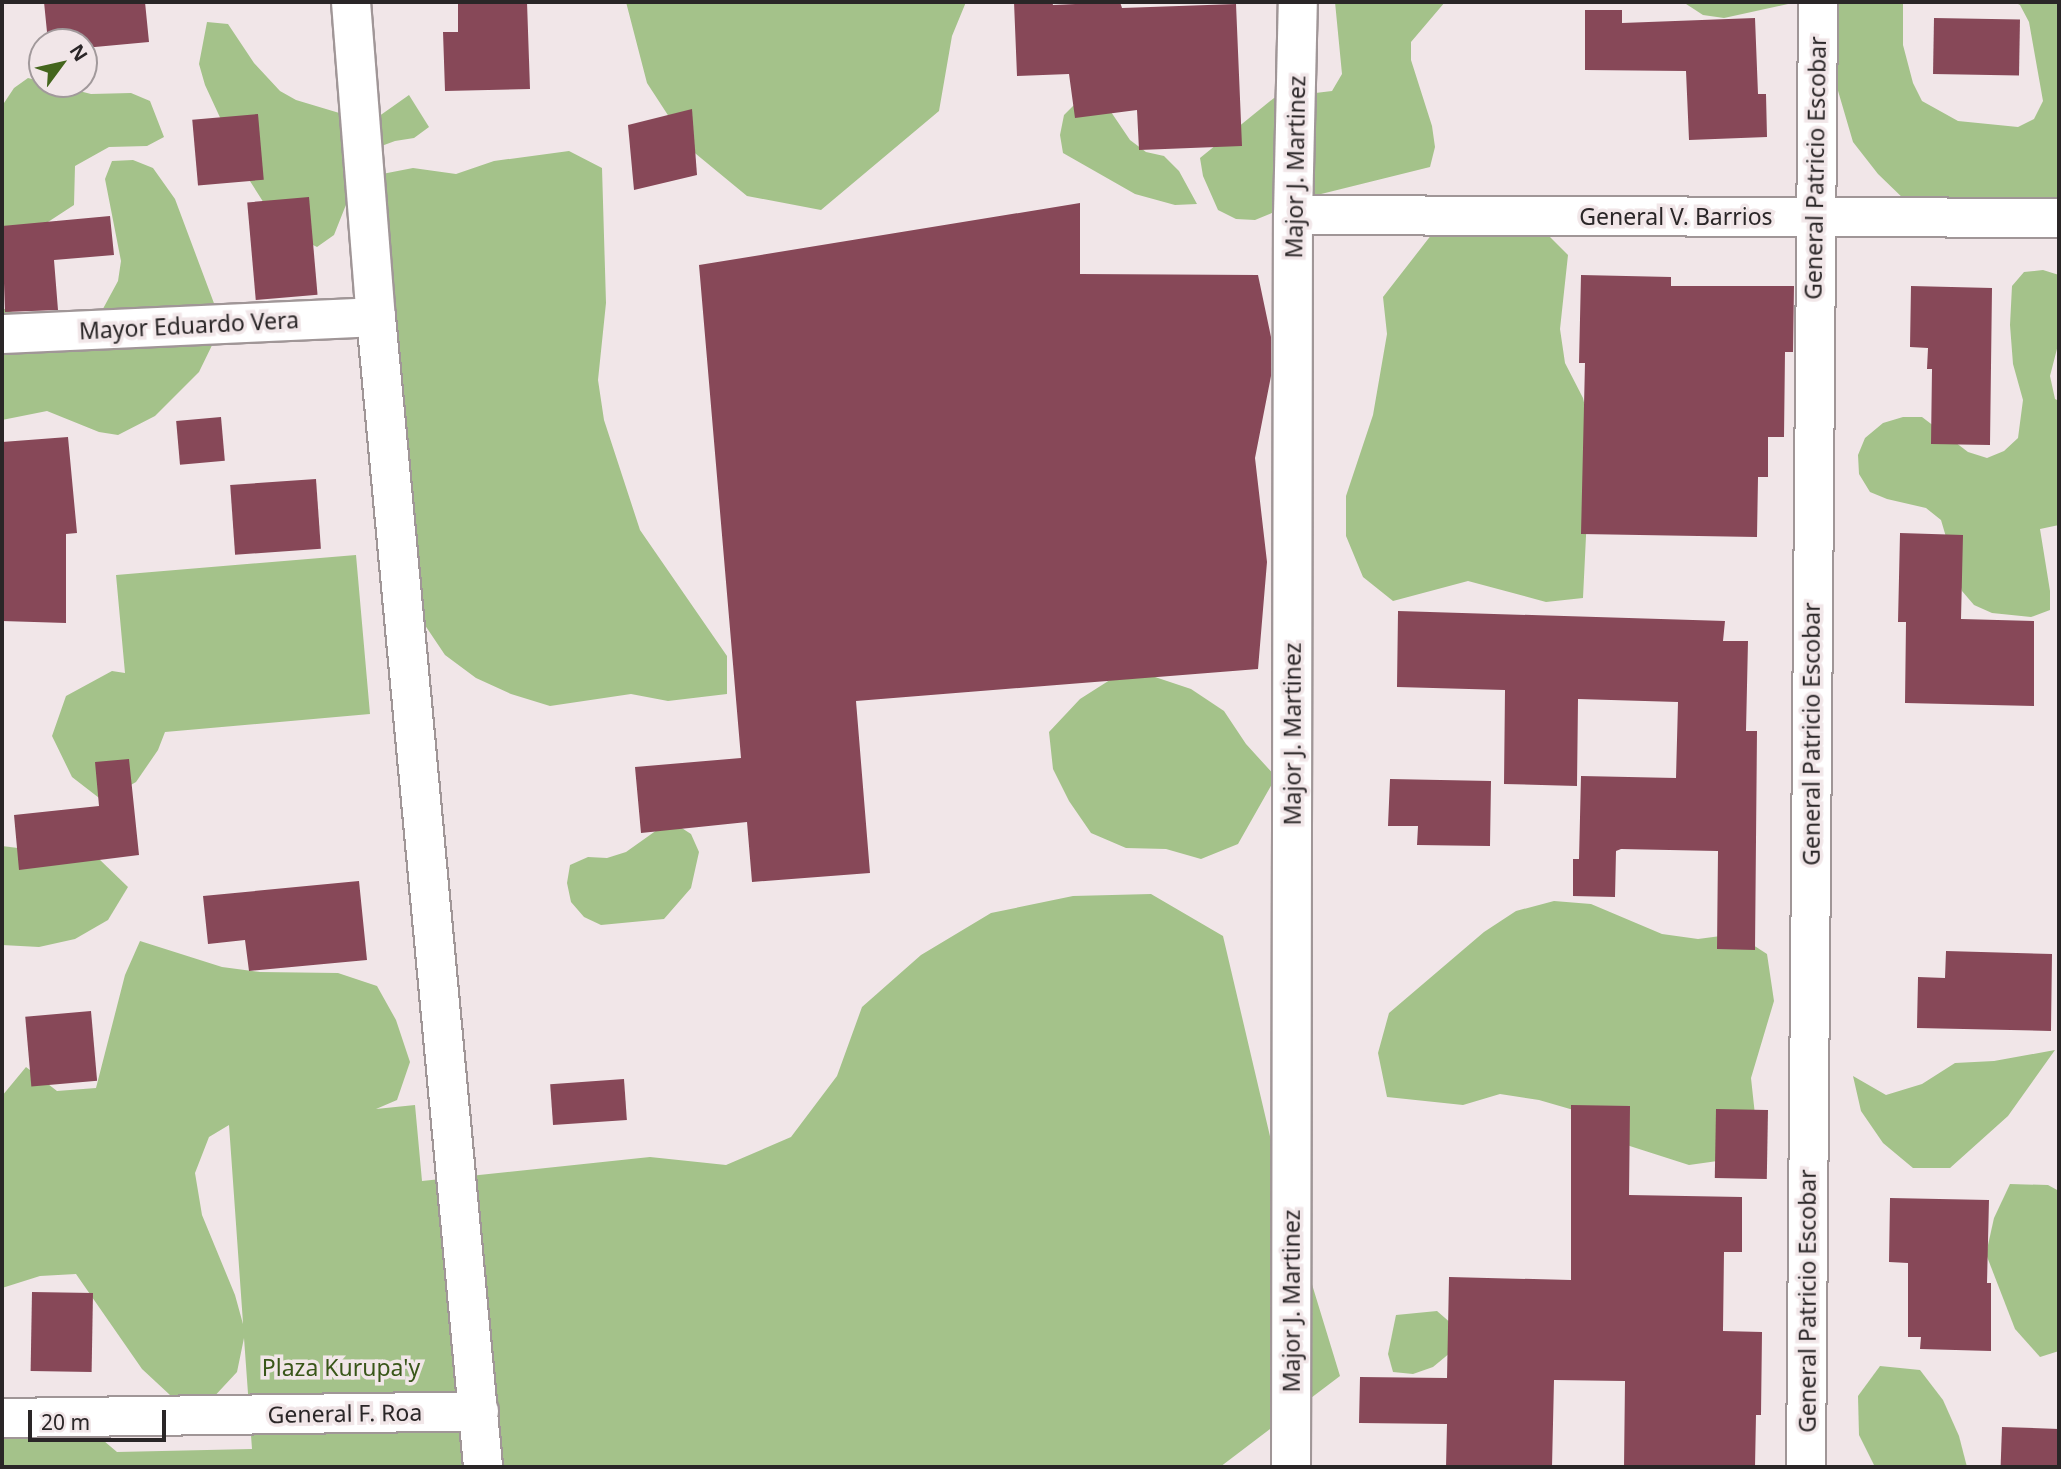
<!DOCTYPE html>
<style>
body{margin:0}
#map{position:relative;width:2061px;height:1469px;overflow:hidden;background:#f1e6e8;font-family:"Noto Sans",sans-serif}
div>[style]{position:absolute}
.green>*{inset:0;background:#a4c28a}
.building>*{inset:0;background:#874858;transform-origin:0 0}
.roads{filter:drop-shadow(2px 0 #a09697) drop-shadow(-2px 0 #a09697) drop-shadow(0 2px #a09697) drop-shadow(0 -2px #a09697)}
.street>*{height:38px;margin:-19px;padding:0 19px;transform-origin:19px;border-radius:19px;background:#fff}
span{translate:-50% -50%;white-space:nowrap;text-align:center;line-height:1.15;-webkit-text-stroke:7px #f1e6e8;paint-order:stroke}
.street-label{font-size:23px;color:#2a2627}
.park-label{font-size:23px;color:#395619}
.frame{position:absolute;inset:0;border:4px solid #2a2627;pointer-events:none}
.north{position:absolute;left:28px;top:28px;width:70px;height:70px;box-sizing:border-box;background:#f1e6e8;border:2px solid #a1999b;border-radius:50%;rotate:57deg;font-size:19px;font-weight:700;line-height:28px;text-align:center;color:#2a2627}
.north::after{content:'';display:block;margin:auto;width:24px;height:32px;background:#44661d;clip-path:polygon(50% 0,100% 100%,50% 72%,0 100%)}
.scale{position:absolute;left:28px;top:1410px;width:138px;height:32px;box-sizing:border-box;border:4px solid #2a2627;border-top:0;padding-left:9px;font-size:21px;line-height:24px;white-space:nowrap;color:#2a2627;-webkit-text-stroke:5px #f1e6e8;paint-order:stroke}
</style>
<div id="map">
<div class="green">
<i style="clip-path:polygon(626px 2px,966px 2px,952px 36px,939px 111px,821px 210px,747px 196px,690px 149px,647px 83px)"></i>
<i style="clip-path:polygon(1335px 2px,1445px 2px,1411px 42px,1411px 60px,1432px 126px,1435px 147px,1430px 167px,1313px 196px,1255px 220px,1236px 219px,1218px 210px,1203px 176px,1200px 158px,1274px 98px,1332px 91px,1342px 74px)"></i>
<i style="clip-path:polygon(1683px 2px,1797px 2px,1724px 18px,1703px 15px)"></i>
<i style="clip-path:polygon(1834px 2px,1903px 2px,1903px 45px,1913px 83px,1922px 101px,1958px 121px,2018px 127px,2034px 119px,2043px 101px,2029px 22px,2020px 5px,2014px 2px,2059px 2px,2059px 235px,1907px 202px,1878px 174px,1853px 142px,1829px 60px)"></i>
<i style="clip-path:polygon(207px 22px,228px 24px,254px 63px,280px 91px,296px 100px,356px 118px,375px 119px,409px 95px,429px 127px,414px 138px,395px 141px,376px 148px,363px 162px,334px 235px,317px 247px,299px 238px,269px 211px,248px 178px,205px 85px,199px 64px)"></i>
<i style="clip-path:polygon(28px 78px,91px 94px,131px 93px,150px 101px,164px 137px,147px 146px,109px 147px,75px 166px,74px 205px,2px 252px,2px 106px,14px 88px)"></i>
<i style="clip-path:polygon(1077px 102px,1109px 109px,1130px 140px,1146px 152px,1164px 156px,1179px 171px,1197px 204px,1175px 205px,1135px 194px,1063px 153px,1060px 135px,1064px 115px)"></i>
<i style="clip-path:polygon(569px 151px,602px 168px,606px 303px,598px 380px,604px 420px,640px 530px,727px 656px,727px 694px,668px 701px,631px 694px,550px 706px,511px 694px,476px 678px,445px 655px,400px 588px,377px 175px,413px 168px,456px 174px,494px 161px)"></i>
<i style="clip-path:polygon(133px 160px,153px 168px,175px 199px,218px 314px,217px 335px,199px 372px,155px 416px,118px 435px,99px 432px,47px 411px,2px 420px,2px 308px,43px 324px,98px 318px,118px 281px,121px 261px,105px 179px,112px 161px)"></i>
<i style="clip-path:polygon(1542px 229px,1568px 255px,1560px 329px,1565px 363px,1583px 398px,1591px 433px,1583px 598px,1546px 602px,1468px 581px,1393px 601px,1363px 577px,1346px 536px,1346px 496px,1373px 415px,1387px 334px,1383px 297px,1432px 234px)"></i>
<i style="clip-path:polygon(2043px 270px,2059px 275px,2059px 341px,2050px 376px,2055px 399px,2059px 401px,2059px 525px,2040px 529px,2050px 591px,2050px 610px,2031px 617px,1992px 613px,1974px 605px,1962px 591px,1941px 520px,1926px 508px,1887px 499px,1870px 492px,1859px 474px,1858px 455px,1865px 438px,1883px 423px,1903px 417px,1922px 417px,1968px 452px,1987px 458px,2004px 451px,2018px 438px,2023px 400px,2013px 364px,2010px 325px,2012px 286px,2024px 272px)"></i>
<i style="clip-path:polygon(356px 555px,370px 714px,165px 732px,158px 750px,136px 782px,103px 801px,72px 777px,52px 736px,66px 696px,112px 671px,125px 673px,116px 575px)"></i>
<i style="clip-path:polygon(1152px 676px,1191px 689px,1224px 711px,1246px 744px,1276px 777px,1238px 844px,1201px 859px,1166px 849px,1126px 848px,1091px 833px,1069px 801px,1053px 769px,1049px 732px,1080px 699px,1113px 678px)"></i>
<i style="clip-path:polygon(674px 823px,691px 834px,699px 852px,691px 888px,664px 919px,601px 925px,584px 917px,571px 902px,567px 883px,570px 865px,588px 857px,607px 858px,626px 852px,657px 830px)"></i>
<i style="clip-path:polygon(2px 846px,98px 858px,128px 887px,108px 920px,75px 939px,39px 947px,2px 945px)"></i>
<i style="clip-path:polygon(evenodd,1151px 894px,1223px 936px,1281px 1183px,1340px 1376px,1220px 1467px,2px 1467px,2px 1414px,58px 1402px,117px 1452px,252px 1449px,244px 1338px,237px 1372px,210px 1401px,170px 1395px,142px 1369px,76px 1274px,40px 1276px,2px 1288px,2px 1096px,26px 1067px,57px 1091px,96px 1088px,125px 975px,140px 941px,222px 967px,260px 972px,338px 973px,377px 986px,396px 1020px,410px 1062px,397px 1100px,376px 1109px,415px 1105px,422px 1181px,650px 1157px,726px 1165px,791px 1137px,837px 1076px,862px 1007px,921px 955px,991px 913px,1073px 896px,1151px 894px,229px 1125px,243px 1323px,243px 1324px,235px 1295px,202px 1215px,195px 1173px,209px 1137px,229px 1125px)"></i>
<i style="clip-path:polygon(1554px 901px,1591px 904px,1662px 934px,1698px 939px,1736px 934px,1767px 954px,1774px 1001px,1751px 1078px,1755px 1115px,1746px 1157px,1689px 1165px,1611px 1140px,1577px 1111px,1539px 1100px,1500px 1094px,1463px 1105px,1387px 1097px,1378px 1053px,1389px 1013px,1484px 932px,1516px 911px)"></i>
<i style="clip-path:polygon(2055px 1050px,2008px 1116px,1950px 1168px,1913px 1168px,1883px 1143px,1861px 1111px,1853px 1076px,1886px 1095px,1922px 1084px,1955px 1063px,1994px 1061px)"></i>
<i style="clip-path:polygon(2010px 1184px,2048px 1185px,2059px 1191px,2059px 1351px,2040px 1357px,2015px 1329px,1986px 1254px,1994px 1218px)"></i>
<i style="clip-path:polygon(1437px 1311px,1468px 1338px,1433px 1367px,1413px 1374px,1393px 1372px,1388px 1354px,1396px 1315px)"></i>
<i style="clip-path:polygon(1880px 1366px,1920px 1370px,1943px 1400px,1959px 1436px,1967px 1467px,1875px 1467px,1859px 1435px,1858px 1396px)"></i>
</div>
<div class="building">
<i style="clip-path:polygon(44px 2px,145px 2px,149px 42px,84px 48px,84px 42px,48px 42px)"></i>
<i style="clip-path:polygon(458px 2px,527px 2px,530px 89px,445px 91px,443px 32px,458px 32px)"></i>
<i style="clip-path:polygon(1014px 2px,1052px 2px,1053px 5px,1120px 2px,1122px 8px,1236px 4px,1242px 146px,1139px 150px,1137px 110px,1075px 118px,1069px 74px,1017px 76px)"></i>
<i style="clip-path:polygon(1585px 10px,1622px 10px,1622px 23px,1755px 18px,1758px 94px,1766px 94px,1767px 137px,1689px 140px,1686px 71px,1585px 70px)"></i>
<i style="left:1934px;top:18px;width:86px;height:56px;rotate:1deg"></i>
<i style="clip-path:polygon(692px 109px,697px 175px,634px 190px,628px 125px)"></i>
<i style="left:258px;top:114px;width:66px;height:66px;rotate:85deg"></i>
<i style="left:309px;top:197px;width:98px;height:62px;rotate:85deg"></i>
<i style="clip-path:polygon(1080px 203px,1080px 274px,1258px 275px,1271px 337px,1271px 376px,1255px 458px,1267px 562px,1258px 669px,856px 701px,870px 873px,752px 882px,747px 822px,641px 833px,635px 767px,741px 758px,699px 265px)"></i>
<i style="clip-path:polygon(110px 216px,114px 255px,54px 260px,58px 310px,5px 312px,2px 226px)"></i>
<i style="clip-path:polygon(1581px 275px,1671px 277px,1671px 286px,1794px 286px,1793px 352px,1785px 352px,1784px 437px,1768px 437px,1768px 477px,1758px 477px,1757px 537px,1581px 534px,1585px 363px,1579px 363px)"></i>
<i style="clip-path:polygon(1911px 286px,1992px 288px,1990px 445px,1931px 444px,1932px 369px,1927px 369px,1928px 348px,1910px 347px)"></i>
<i style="left:221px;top:417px;width:44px;height:45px;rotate:85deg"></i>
<i style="clip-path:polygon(68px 437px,77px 533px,66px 534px,66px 623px,2px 621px,2px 442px)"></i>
<i style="left:316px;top:479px;width:70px;height:86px;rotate:86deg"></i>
<i style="clip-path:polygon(1900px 533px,1963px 535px,1961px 619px,2034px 621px,2034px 706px,1905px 703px,1906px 622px,1898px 622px)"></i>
<i style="clip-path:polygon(1398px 611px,1725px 621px,1723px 641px,1748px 641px,1746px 731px,1757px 731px,1755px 950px,1717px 949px,1718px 851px,1621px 849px,1616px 851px,1615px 897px,1573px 896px,1573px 859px,1579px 859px,1581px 776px,1676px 778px,1678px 702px,1578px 699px,1577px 786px,1504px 784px,1505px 690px,1397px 687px)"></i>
<i style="clip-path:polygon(129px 759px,139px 855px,19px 870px,14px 815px,99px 806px,95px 762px)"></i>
<i style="clip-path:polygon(1390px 779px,1491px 781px,1490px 846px,1417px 845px,1418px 826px,1388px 826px)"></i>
<i style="clip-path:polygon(359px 881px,367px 960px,249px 971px,245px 940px,208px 944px,203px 896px)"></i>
<i style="clip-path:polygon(1946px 951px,2052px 954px,2051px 1031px,1917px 1028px,1918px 977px,1945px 978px)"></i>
<i style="left:91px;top:1011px;width:70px;height:66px;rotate:85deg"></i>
<i style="left:624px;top:1079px;width:41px;height:74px;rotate:86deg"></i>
<i style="clip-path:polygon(1571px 1105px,1630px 1106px,1629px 1195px,1742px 1197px,1742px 1252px,1724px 1252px,1723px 1331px,1762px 1332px,1761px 1415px,1756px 1415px,1755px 1467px,1624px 1467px,1625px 1381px,1554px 1380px,1552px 1467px,1446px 1467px,1447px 1424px,1359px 1423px,1360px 1377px,1447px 1378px,1449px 1277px,1571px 1280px)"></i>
<i style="left:1716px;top:1109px;width:52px;height:69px;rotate:1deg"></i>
<i style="clip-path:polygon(1890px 1198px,1989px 1200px,1987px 1283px,1991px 1283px,1991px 1351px,1920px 1349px,1921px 1337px,1908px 1337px,1908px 1263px,1889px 1262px)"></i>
<i style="left:32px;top:1292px;width:61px;height:79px;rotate:1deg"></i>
<i style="left:2002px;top:1427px;width:57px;height:40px;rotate:2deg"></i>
</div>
<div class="roads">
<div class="street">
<i style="left:351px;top:2px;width:316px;rotate:85.5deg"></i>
<i style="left:376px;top:317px;width:1155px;rotate:84.68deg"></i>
<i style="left:1293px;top:215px;width:766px;rotate:0.22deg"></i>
<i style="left:2px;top:334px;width:374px;rotate:-2.6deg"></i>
<i style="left:2px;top:1418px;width:477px;rotate:-0.8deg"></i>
<i style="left:1291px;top:1467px;width:1252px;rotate:-89.91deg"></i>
<i style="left:1293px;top:215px;width:213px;rotate:-88.7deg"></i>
<i style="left:1806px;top:1467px;width:1465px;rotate:-89.53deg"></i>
</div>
</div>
<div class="street-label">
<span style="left:1295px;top:167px;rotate:-89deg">Major J. Martinez</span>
<span style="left:1815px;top:168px;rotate:-89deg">General Patricio Escobar</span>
<span style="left:1676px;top:216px">General V. Barrios</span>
<span style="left:189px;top:325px;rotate:-3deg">Mayor Eduardo Vera</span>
<span style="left:1292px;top:734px;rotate:-90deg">Major J. Martinez</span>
<span style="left:1811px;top:734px;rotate:-90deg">General Patricio Escobar</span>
<span style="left:1291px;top:1301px;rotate:-90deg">Major J. Martinez</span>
<span style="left:1807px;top:1301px;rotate:-90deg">General Patricio Escobar</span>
<span style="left:345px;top:1413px;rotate:-1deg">General F. Roa</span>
</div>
<div class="park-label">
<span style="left:341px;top:1367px">Plaza Kurupa'y</span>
</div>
<div class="frame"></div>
<div class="north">N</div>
<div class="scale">20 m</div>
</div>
